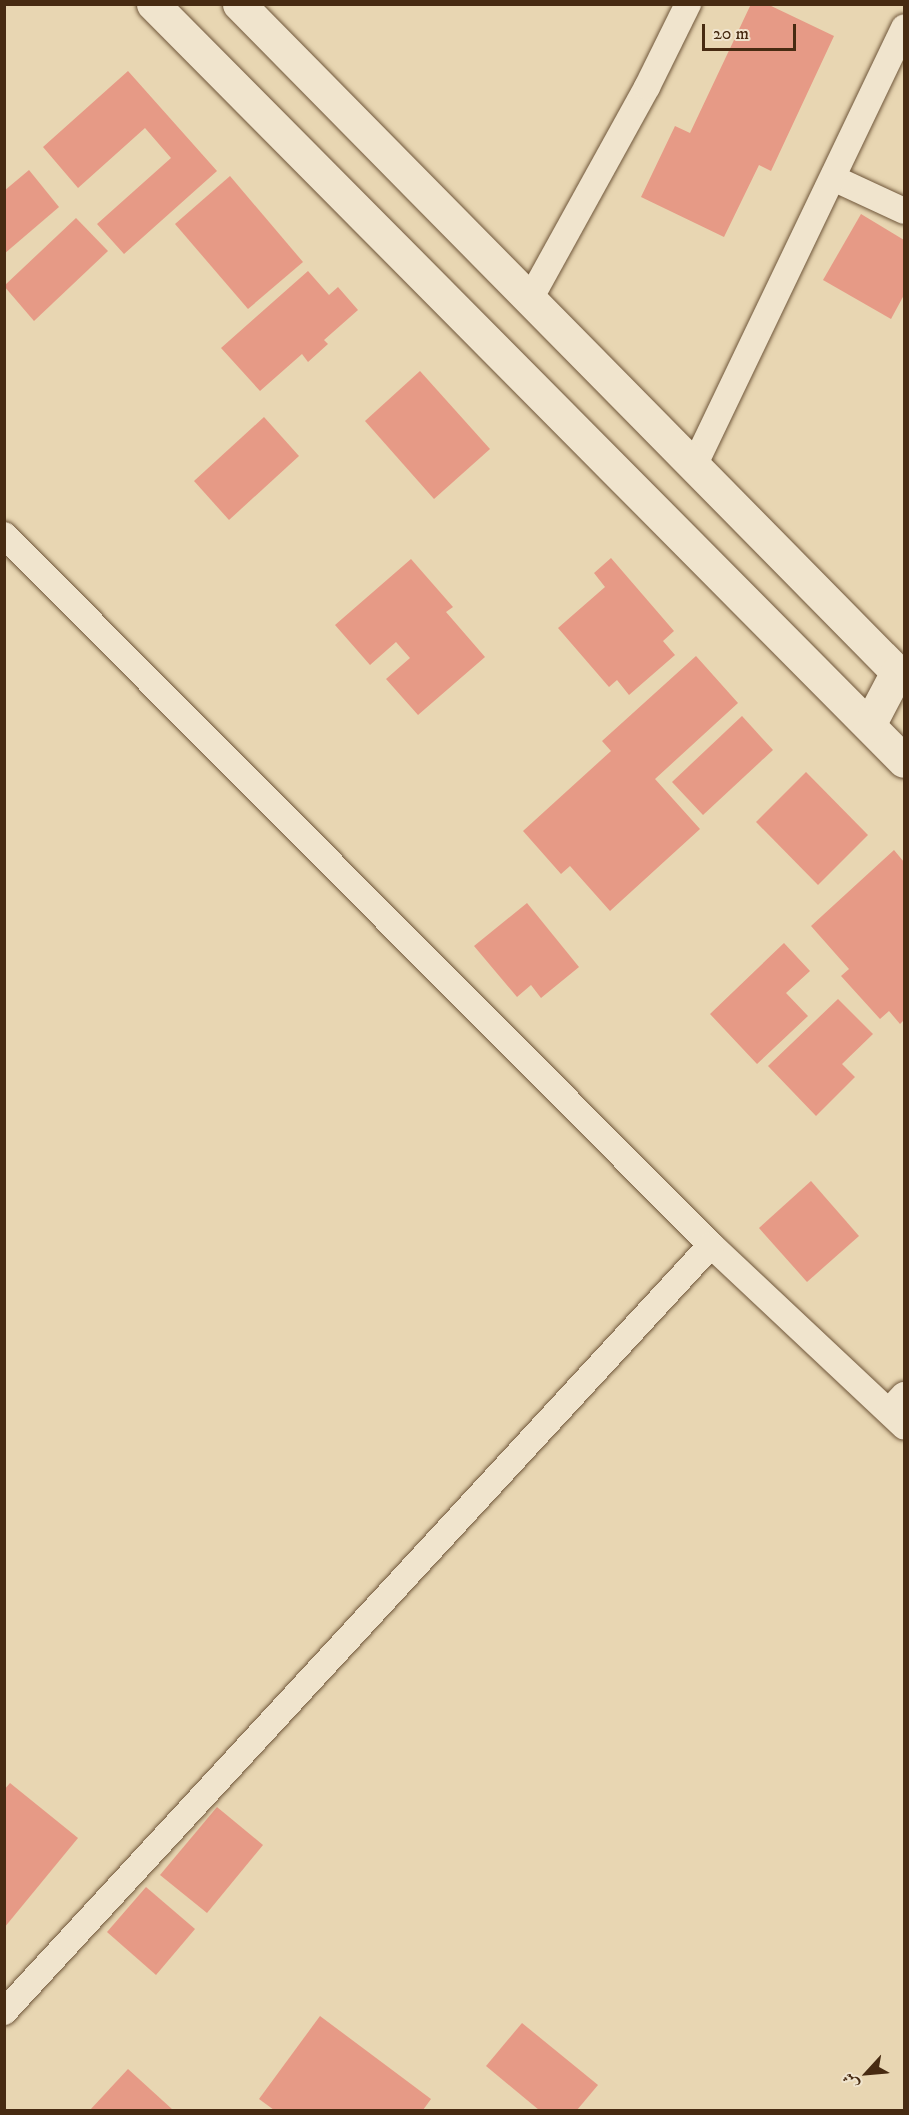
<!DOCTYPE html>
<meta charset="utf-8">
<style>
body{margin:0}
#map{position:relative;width:909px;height:2115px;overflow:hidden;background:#e8d6b2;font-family:"IM FELL DW Pica",Amiri,serif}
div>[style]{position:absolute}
.building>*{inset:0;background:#e69a86}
.roads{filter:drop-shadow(0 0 2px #6f563a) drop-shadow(0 0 2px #6f563a)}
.street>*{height:26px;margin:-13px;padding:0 13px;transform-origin:13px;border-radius:13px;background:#f0e4cd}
.secondary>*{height:33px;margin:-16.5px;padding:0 16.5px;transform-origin:16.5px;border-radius:16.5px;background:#f0e4cd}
span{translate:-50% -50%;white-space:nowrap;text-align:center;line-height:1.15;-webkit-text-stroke:4.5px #f0e4cd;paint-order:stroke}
.frame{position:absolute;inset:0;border:6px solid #472b12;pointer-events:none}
.north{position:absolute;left:837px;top:2043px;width:60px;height:60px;-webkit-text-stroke:4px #f0e4cd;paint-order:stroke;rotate:244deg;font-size:16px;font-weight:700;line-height:24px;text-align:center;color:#472b12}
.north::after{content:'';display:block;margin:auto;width:21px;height:27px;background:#472b12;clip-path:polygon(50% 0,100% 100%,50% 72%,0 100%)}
.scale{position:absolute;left:702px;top:24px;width:94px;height:27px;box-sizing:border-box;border:3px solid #472b12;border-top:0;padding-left:8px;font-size:18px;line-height:21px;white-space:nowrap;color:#472b12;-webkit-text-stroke:4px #f0e4cd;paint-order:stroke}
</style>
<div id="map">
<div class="building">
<div style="clip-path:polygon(751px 4px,767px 4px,834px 36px,771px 171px,759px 165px,724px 237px,641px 197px,675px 126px,690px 133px)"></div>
<div style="clip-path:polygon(128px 71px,217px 171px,124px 254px,97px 224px,171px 158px,145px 128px,78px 188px,43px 147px)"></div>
<div style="clip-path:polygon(29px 170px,59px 207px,4px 254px,4px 191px)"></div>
<div style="clip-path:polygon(230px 176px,303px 262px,248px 309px,175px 224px)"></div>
<div style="clip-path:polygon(861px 214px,904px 240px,904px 295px,891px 319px,823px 280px)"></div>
<div style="clip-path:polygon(76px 218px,108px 251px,34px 321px,4px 286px)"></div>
<div style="clip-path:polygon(308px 271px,329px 295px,338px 287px,358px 310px,324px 340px,328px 344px,308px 362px,302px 354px,260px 391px,221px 348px)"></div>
<div style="clip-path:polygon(420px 371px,490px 449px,434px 499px,365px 421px)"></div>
<div style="clip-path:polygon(264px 417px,299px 456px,229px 520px,194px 481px)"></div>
<div style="clip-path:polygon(611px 558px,674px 631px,663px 641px,675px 655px,629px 695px,617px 680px,609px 687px,558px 628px,605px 587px,594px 573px)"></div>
<div style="clip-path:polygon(411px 559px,453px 607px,446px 612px,485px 657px,418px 715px,386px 679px,410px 658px,396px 642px,370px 665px,335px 625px)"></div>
<div style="clip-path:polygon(696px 656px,738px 703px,655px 779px,700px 829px,610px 911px,570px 866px,561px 874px,523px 831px,611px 751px,602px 741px)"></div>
<div style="clip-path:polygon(742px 716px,773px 750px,703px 815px,672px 782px)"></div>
<div style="clip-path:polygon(806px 772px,868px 835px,818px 885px,756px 822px)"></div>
<div style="clip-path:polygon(894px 850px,904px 862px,904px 1020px,900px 1024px,889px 1011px,880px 1019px,841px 976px,849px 969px,811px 926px)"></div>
<div style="clip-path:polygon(527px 903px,579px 967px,541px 998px,531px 985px,517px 997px,474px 946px)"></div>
<div style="clip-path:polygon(784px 943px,810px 971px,786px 993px,808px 1016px,757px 1064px,710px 1014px)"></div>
<div style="clip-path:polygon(838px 999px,873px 1034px,842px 1064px,855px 1077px,816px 1116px,768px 1066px)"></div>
<div style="clip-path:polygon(811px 1181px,859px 1236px,807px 1282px,759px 1228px)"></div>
<div style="clip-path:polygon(10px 1783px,78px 1838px,4px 1928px,4px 1790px)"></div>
<div style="clip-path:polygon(217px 1807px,263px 1845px,207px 1913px,160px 1875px)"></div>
<div style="clip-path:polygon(146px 1887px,195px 1929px,156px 1975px,107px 1932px)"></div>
<div style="clip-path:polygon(320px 2016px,431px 2099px,423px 2110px,274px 2110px,259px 2099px)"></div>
<div style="clip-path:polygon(522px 2023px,598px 2085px,577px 2110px,539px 2110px,486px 2066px)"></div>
<div style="clip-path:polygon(128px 2069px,173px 2110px,90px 2110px)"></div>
</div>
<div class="roads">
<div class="street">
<div style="left:833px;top:178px;width:78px;rotate:24.9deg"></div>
<div style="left:530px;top:299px;width:242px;rotate:-61.1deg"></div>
<div style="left:647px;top:87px;width:93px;rotate:-63.7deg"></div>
<div style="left:695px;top:464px;width:484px;rotate:-64.4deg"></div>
<div style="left:4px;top:535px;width:1002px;rotate:45.12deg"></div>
<div style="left:711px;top:1245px;width:265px;rotate:43.2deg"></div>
<div style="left:889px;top:1411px;width:22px;rotate:-47deg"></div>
<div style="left:4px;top:2012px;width:1043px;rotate:-47.33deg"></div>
</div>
<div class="secondary">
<div style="left:153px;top:4px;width:1066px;rotate:45.23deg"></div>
<div style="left:239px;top:4px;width:948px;rotate:45.43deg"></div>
<div style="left:869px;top:725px;width:60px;rotate:-62.2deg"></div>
</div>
</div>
<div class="frame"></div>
<div class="north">ش</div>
<div class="scale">20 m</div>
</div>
